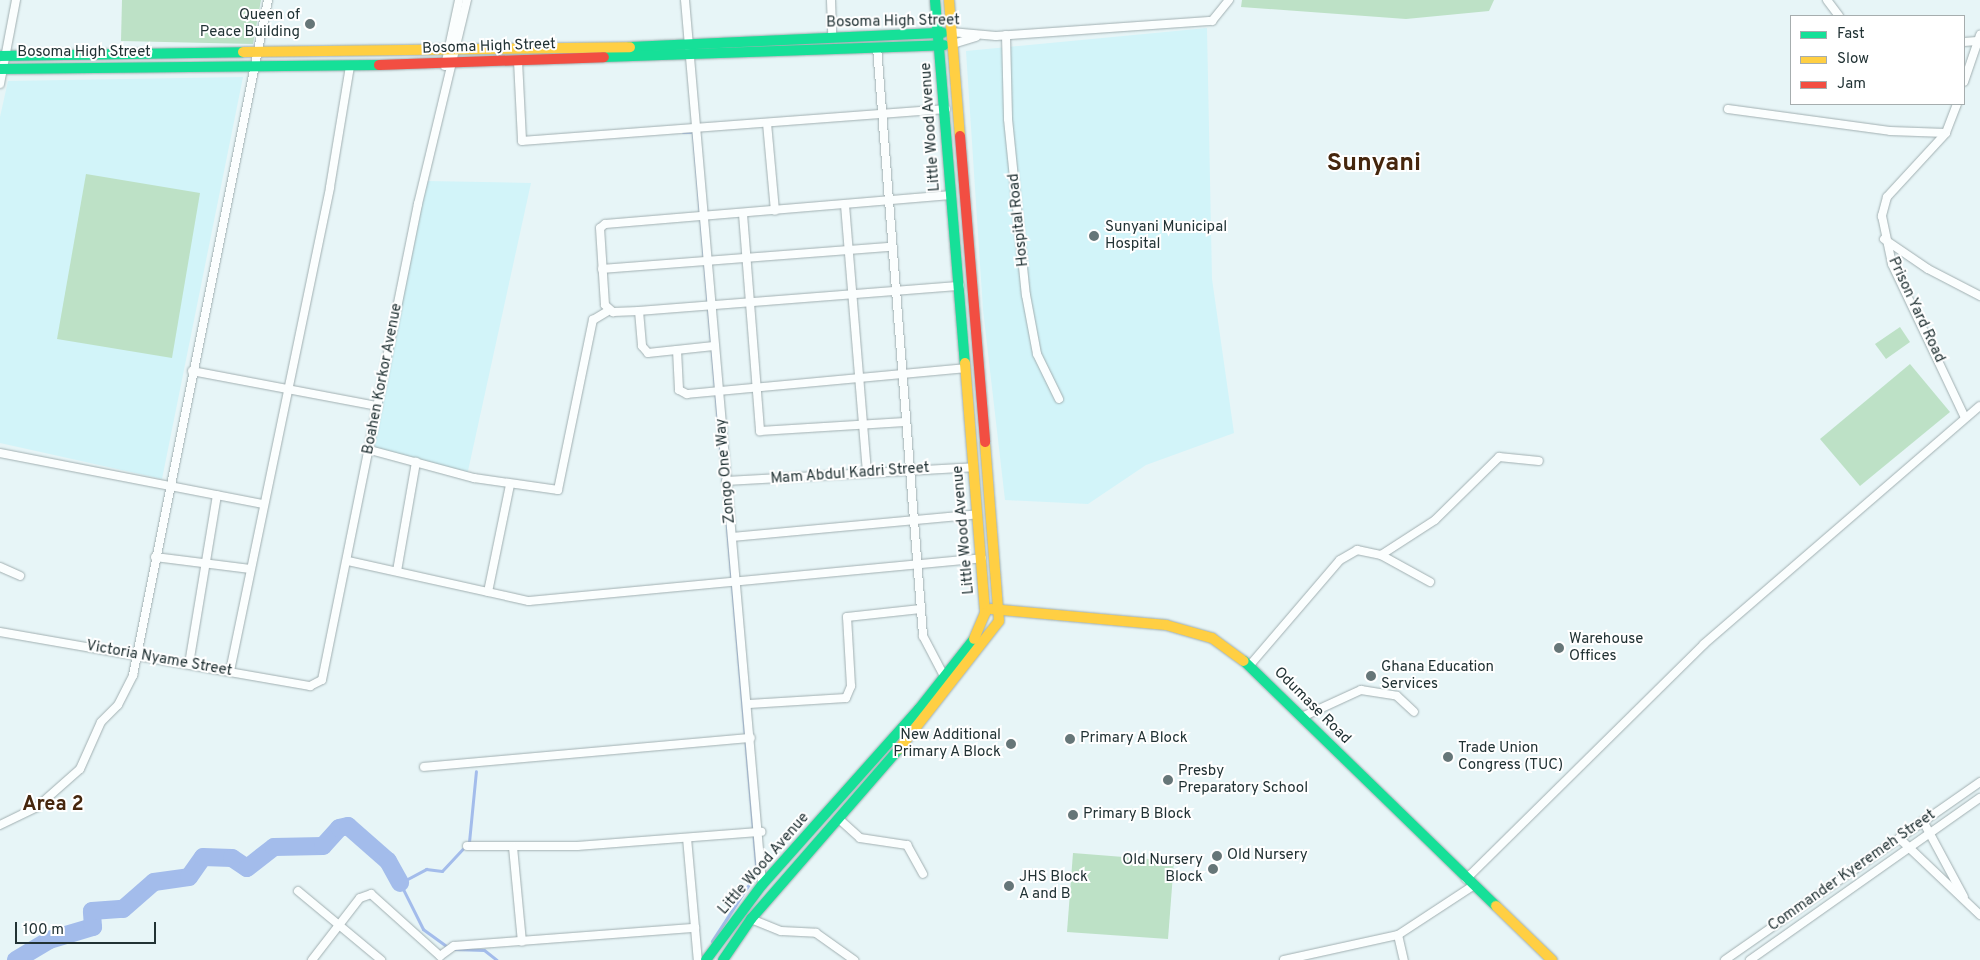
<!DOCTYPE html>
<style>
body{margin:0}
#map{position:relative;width:1980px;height:960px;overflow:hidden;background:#e7f5f7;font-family:Overpass,sans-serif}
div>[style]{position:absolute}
.built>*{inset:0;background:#d2f4f9}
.green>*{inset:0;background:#bde1c6}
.stream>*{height:3px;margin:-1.5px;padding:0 1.5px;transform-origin:1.5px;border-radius:1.5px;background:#a3bceb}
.river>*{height:18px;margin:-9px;padding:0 9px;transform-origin:9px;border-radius:9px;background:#a3bceb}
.roads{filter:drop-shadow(0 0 1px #a1afb1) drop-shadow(0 0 1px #a1afb1)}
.street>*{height:8px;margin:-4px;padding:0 4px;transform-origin:4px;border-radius:4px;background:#fbfefe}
.fast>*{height:10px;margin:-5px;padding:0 5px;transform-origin:5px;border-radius:5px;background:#16e098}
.slow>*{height:10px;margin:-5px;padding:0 5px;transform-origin:5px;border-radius:5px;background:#ffcf43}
.jam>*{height:10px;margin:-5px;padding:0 5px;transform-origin:5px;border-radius:5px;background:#f24e42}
.dots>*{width:14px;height:14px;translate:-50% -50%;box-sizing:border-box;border:2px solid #fff;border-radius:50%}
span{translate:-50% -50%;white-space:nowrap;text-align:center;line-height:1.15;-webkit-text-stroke:4px #fff;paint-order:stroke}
.poi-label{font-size:15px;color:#213234}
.right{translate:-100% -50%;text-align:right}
.left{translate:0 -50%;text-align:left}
.street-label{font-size:15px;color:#213234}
.district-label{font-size:20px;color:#45260d;font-weight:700}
.town-label{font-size:25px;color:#45260d;font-weight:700}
.legend{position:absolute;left:1790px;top:15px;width:175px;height:90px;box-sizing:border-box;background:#fff;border:1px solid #a6adae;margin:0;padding:6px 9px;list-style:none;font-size:15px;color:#213234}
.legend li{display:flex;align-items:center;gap:10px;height:25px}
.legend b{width:25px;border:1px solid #a6adae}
.scale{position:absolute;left:15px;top:922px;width:141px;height:22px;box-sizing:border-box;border:2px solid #213234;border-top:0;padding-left:6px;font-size:15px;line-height:18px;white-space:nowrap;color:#213234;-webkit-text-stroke:4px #fff;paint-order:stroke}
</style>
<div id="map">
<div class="built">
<div style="clip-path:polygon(1207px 28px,1212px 279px,1234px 433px,1146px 465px,1088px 504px,1005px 500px,983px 310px,966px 51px)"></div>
<div style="clip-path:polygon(243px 77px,162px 479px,0 443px,0 117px,8px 81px)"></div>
<div style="clip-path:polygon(427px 181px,531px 183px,466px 480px,371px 449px)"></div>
</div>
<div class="green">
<div style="clip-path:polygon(122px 0,261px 0,253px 44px,121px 41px)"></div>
<div style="clip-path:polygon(1242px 0,1494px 0,1489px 11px,1406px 19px,1241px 7px)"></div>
<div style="clip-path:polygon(86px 174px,200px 193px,172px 358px,57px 339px)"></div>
<div style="clip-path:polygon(1900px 327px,1910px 342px,1886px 359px,1875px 344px)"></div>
<div style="clip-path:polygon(1910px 364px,1950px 412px,1860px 486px,1820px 439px)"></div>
<div style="clip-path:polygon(1073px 853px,1174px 861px,1168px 939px,1067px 932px)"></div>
</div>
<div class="stream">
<div style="left:683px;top:132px;width:10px"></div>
<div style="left:693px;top:132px;width:735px;rotate:85.08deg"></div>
<div style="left:756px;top:864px;width:11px;rotate:95deg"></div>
<div style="left:755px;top:875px;width:79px;rotate:123.1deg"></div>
<div style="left:449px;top:948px;width:32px;rotate:-144deg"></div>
<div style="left:423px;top:929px;width:51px;rotate:-116.6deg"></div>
<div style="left:400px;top:883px;width:30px;rotate:-28deg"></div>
<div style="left:426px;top:869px;width:16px;rotate:7deg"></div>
<div style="left:442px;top:871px;width:40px;rotate:-47deg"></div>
<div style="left:469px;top:842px;width:71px;rotate:-84.4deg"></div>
<div style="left:455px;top:949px;width:29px;rotate:2deg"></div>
<div style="left:484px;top:950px;width:16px;rotate:38deg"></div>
</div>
<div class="river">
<div style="left:16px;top:960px;width:39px;rotate:-31deg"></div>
<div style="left:49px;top:940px;width:46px;rotate:-16.5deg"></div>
<div style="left:93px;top:927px;width:16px;rotate:-94deg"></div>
<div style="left:92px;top:911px;width:31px;rotate:-4deg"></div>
<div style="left:123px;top:909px;width:41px;rotate:-41.1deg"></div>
<div style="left:154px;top:882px;width:35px;rotate:-8deg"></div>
<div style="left:189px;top:877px;width:24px;rotate:-55deg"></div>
<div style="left:203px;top:857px;width:29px;rotate:2deg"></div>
<div style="left:232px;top:858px;width:18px;rotate:34deg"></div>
<div style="left:247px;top:868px;width:34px;rotate:-38deg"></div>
<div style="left:274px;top:847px;width:49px;rotate:-1.2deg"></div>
<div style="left:323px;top:846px;width:24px;rotate:-48deg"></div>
<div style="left:339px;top:828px;width:9px;rotate:-13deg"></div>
<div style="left:348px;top:826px;width:53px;rotate:41.2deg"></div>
<div style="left:388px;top:861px;width:25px;rotate:61deg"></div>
</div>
<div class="roads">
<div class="street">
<div style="left:685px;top:0;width:886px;rotate:85.02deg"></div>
<div style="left:831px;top:0;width:38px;rotate:88deg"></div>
<div style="left:1827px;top:0;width:20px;rotate:53deg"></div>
<div style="left:951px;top:32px;width:45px;rotate:5.1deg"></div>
<div style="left:996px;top:36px;width:217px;rotate:-4deg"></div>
<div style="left:1212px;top:21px;width:27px;rotate:-51deg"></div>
<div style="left:1006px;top:35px;width:84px;rotate:88.6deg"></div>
<div style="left:1008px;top:119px;width:177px;rotate:84.2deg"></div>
<div style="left:1026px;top:295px;width:60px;rotate:79.4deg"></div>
<div style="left:1037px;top:354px;width:50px;rotate:63.9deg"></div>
<div style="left:1964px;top:42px;width:13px;rotate:-4deg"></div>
<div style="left:953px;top:44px;width:24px;rotate:-17deg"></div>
<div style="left:877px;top:47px;width:591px;rotate:85.53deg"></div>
<div style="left:923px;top:636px;width:45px;rotate:62.3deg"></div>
<div style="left:518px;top:61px;width:80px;rotate:87.1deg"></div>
<div style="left:522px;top:141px;width:425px;rotate:-4.3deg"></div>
<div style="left:445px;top:66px;width:67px;rotate:-78deg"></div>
<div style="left:1964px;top:82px;width:50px;rotate:-71.2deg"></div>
<div style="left:0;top:84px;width:86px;rotate:-79.2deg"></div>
<div style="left:1957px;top:104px;width:31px;rotate:111deg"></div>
<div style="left:1946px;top:133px;width:87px;rotate:132.7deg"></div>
<div style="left:1887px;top:197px;width:20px;rotate:105deg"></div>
<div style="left:1882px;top:216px;width:49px;rotate:78.2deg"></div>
<div style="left:1892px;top:264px;width:170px;rotate:64.6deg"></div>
<div style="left:1728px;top:109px;width:163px;rotate:7.7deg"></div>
<div style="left:1890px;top:131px;width:56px;rotate:2deg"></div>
<div style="left:767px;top:123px;width:88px;rotate:84.8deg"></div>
<div style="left:951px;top:195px;width:347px;rotate:175.2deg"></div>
<div style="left:605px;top:224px;width:6px;rotate:141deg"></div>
<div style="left:600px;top:228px;width:77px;rotate:86.3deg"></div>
<div style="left:605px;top:305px;width:11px;rotate:41deg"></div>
<div style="left:613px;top:312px;width:26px;rotate:-2deg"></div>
<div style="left:639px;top:311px;width:322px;rotate:-4.5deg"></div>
<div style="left:845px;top:205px;width:268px;rotate:85.3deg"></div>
<div style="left:743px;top:214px;width:218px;rotate:85.5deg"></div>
<div style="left:760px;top:431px;width:145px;rotate:-3.6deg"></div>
<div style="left:1884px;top:239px;width:53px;rotate:34.3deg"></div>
<div style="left:1928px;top:269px;width:59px;rotate:27.4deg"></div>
<div style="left:602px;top:269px;width:289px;rotate:-4.4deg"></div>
<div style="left:639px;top:311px;width:35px;rotate:85deg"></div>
<div style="left:642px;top:346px;width:9px;rotate:49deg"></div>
<div style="left:648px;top:353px;width:66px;rotate:-6.1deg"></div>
<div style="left:677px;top:350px;width:40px;rotate:87.1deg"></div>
<div style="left:679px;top:390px;width:9px;rotate:27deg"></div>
<div style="left:687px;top:394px;width:280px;rotate:-5.3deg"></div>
<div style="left:192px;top:371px;width:189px;rotate:10.7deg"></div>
<div style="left:370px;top:450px;width:108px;rotate:15.1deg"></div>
<div style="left:474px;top:478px;width:85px;rotate:8.1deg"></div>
<div style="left:558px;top:490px;width:174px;rotate:-78.4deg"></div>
<div style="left:593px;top:320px;width:17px;rotate:-31deg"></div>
<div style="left:0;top:453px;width:267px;rotate:11deg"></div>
<div style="left:726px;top:481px;width:248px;rotate:-3.2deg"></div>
<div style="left:732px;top:537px;width:247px;rotate:-5.3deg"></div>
<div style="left:1381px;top:555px;width:64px;rotate:-32.9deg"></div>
<div style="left:1435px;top:520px;width:90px;rotate:-44.5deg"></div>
<div style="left:1499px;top:457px;width:40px;rotate:5.7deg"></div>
<div style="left:155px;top:557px;width:96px;rotate:7.2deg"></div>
<div style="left:348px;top:561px;width:185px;rotate:12.5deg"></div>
<div style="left:529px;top:601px;width:455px;rotate:-5.4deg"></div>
<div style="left:0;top:567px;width:22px;rotate:24deg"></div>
<div style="left:397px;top:571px;width:111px;rotate:-80.1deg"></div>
<div style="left:488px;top:592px;width:109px;rotate:-78.4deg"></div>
<div style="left:0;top:632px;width:315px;rotate:9.9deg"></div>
<div style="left:310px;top:686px;width:13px;rotate:-27deg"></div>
<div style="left:322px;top:680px;width:486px;rotate:-78.6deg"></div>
<div style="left:418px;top:204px;width:210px;rotate:-76.5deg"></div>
<div style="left:189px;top:664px;width:171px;rotate:-80.6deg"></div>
<div style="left:1250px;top:665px;width:138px;rotate:-49.4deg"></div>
<div style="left:1340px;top:560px;width:20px;rotate:-30deg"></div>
<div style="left:1357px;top:550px;width:25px;rotate:12deg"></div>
<div style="left:1381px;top:555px;width:56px;rotate:28.9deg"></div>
<div style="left:230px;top:671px;width:494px;rotate:-78.3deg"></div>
<div style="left:330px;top:187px;width:123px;rotate:-80.6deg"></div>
<div style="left:749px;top:704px;width:97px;rotate:-3.5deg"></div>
<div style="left:846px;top:698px;width:13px;rotate:-67deg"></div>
<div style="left:851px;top:686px;width:69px;rotate:-93.3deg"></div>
<div style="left:847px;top:617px;width:74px;rotate:-6.2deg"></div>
<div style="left:1302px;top:717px;width:65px;rotate:-24.6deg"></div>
<div style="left:1361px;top:690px;width:36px;rotate:9deg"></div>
<div style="left:1397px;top:696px;width:23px;rotate:43deg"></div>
<div style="left:424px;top:767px;width:328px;rotate:-5.1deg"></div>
<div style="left:839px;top:819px;width:28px;rotate:42deg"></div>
<div style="left:860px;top:838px;width:48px;rotate:8.5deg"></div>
<div style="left:907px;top:845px;width:33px;rotate:61deg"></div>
<div style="left:1923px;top:821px;width:86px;rotate:61.7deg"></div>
<div style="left:0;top:825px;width:41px;rotate:-25.9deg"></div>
<div style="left:37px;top:807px;width:57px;rotate:-41.5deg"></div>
<div style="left:80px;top:769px;width:51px;rotate:-65.9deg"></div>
<div style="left:101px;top:722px;width:24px;rotate:-45deg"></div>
<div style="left:118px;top:705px;width:34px;rotate:-63deg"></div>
<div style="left:133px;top:675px;width:688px;rotate:-78.69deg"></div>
<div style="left:687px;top:838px;width:90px;rotate:84.9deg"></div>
<div style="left:1899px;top:838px;width:112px;rotate:43.5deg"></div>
<div style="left:467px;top:846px;width:110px"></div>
<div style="left:577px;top:846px;width:185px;rotate:-4.4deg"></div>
<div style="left:513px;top:847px;width:95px;rotate:84.6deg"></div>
<div style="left:1466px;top:879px;width:334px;rotate:-44.6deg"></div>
<div style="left:1704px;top:644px;width:364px;rotate:-40.8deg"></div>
<div style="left:298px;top:891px;width:108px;rotate:39.7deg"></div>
<div style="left:751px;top:919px;width:32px;rotate:22deg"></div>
<div style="left:781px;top:931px;width:35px;rotate:3deg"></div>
<div style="left:816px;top:933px;width:47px;rotate:35.4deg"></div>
<div style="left:1398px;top:935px;width:26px;rotate:77deg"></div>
<div style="left:312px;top:960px;width:78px;rotate:-52.3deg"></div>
<div style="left:360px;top:898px;width:12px;rotate:-20deg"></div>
<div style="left:371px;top:894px;width:93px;rotate:41.9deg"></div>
<div style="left:440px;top:956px;width:17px;rotate:-36deg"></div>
<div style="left:454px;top:946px;width:242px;rotate:-4.3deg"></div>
<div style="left:695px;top:928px;width:32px;rotate:85deg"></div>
<div style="left:1284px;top:960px;width:117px;rotate:-12.4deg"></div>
<div style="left:1398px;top:935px;width:90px;rotate:-33.2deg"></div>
<div style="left:1725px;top:960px;width:311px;rotate:-34.9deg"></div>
<div style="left:1750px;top:960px;width:281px;rotate:-35.2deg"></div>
</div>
<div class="fast">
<div style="left:935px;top:0;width:364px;rotate:85.3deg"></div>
<div style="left:630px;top:47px;width:313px;rotate:-2.6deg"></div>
<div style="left:0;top:56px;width:243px;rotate:-0.9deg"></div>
<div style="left:604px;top:57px;width:340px;rotate:-2deg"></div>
<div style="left:0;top:69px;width:379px;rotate:-0.6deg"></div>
<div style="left:1244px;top:661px;width:351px;rotate:44.2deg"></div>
<div style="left:706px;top:960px;width:94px;rotate:-53.3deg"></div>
<div style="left:762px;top:885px;width:236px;rotate:-48.3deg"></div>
<div style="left:919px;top:709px;width:89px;rotate:-51.8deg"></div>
<div style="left:723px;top:960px;width:50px;rotate:-55.7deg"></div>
<div style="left:751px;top:919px;width:225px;rotate:-49deg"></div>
</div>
<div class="slow">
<div style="left:949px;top:0;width:136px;rotate:85.4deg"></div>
<div style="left:243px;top:52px;width:387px;rotate:-0.7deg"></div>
<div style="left:965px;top:363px;width:251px;rotate:85.4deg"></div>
<div style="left:985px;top:613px;width:28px;rotate:113deg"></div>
<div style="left:991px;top:609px;width:176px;rotate:5.2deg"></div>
<div style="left:1166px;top:625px;width:48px;rotate:15.8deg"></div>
<div style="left:1212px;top:638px;width:39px;rotate:36deg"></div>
<div style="left:899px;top:749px;width:162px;rotate:-52deg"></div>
<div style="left:999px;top:621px;width:180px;rotate:-94.5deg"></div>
<div style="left:1496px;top:906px;width:78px;rotate:44deg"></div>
</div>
<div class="jam">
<div style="left:379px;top:65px;width:225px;rotate:-2deg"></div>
<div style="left:960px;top:136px;width:307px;rotate:85.3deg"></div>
</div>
</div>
<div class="dots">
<div style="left:310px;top:24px;background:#667678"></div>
<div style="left:1094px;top:236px;background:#667678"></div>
<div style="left:1559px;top:648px;background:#667678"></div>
<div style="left:1371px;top:676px;background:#667678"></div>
<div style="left:1070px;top:739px;background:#667678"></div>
<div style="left:1011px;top:744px;background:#667678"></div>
<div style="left:1448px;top:757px;background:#667678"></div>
<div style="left:1168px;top:780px;background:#667678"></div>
<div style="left:1073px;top:815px;background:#667678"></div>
<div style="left:1217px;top:856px;background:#667678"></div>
<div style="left:1213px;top:869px;background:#667678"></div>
<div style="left:1009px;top:886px;background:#667678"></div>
</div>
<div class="poi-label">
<span class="right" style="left:300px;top:24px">Queen of<br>Peace Building</span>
<span class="left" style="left:1105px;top:236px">Sunyani Municipal<br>Hospital</span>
<span class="left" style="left:1569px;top:648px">Warehouse<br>Offices</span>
<span class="left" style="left:1381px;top:676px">Ghana Education<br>Services</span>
<span class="right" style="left:1001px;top:744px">New Additional<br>Primary A Block</span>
<span class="left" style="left:1080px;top:739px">Primary A Block</span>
<span class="left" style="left:1458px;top:757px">Trade Union<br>Congress (TUC)</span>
<span class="left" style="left:1178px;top:780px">Presby<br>Preparatory School</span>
<span class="left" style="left:1083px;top:815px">Primary B Block</span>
<span class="left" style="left:1227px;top:856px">Old Nursery</span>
<span class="right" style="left:1203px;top:869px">Old Nursery<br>Block</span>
<span class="left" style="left:1019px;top:886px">JHS Block<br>A and B</span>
</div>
<div class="street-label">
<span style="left:893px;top:22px;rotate:-1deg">Bosoma High Street</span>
<span style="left:489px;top:47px;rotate:-2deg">Bosoma High Street</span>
<span style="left:84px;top:53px">Bosoma High Street</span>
<span style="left:931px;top:127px;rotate:-94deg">Little Wood Avenue</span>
<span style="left:1019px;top:220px;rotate:-96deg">Hospital Road</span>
<span style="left:1916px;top:310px;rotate:65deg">Prison Yard Road</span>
<span style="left:383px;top:379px;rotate:-79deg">Boahen Korkor Avenue</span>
<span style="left:726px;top:471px;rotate:-95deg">Zongo One Way</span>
<span style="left:850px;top:474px;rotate:-4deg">Mam Abdul Kadri Street</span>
<span style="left:964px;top:530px;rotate:-95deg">Little Wood Avenue</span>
<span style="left:159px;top:659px;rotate:10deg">Victoria Nyame Street</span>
<span style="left:1312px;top:706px;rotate:45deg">Odumase Road</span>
<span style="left:764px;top:864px;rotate:-49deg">Little Wood Avenue</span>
<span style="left:1852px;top:871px;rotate:-35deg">Commander Kyeremeh Street</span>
</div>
<div class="district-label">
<span style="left:53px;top:805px">Area 2</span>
</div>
<div class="town-label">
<span style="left:1374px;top:164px">Sunyani</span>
</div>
<ul class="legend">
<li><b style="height:6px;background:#16e098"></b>Fast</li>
<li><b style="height:6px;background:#ffcf43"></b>Slow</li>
<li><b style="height:6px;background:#f24e42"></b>Jam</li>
</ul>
<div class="scale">100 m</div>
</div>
